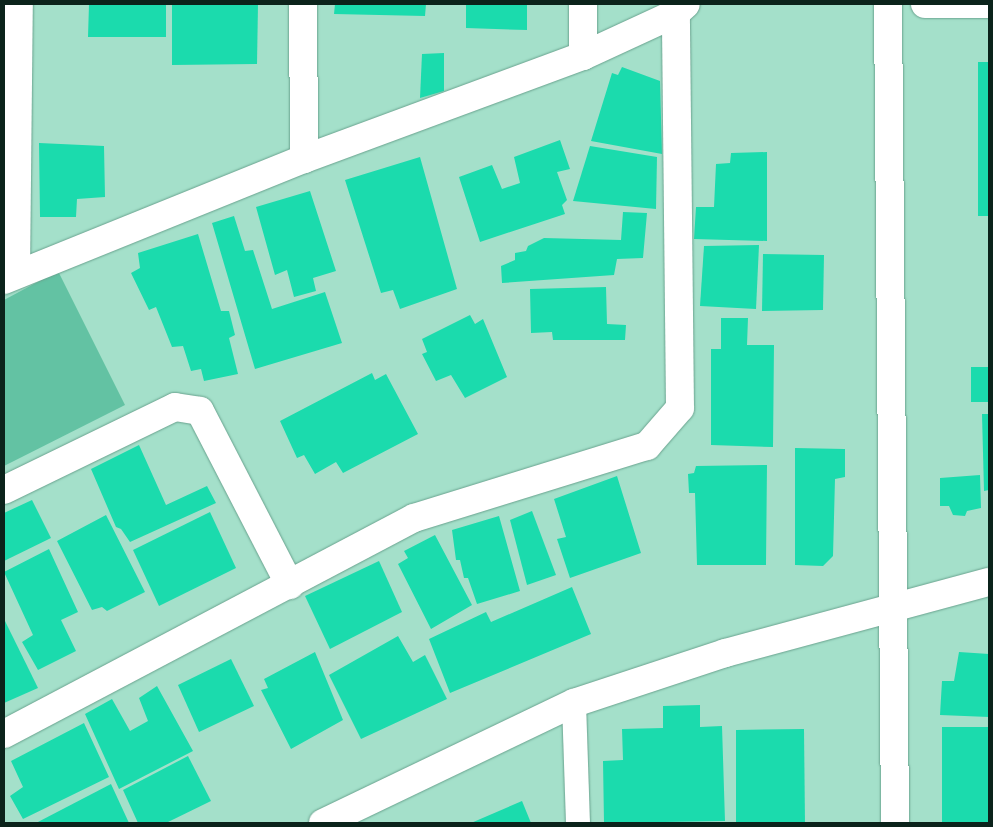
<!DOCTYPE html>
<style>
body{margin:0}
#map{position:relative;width:993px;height:827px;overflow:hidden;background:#a4e0ca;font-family:Helvetica,sans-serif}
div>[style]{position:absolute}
.green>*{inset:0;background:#63c2a3}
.building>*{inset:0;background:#1bdbad}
.roads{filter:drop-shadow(0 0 1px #69a28e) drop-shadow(0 0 1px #69a28e)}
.pedestrian>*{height:24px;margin:-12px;padding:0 12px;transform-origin:12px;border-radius:12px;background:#fff}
.minor>*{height:28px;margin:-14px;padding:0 14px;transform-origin:14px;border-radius:14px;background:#fff}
.tertiary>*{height:28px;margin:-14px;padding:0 14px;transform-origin:14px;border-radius:14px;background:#fff}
span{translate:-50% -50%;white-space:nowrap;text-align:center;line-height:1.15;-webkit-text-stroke:5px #a4e0ca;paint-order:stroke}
.frame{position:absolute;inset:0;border:5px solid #0b231b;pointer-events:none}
</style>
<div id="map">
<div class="green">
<div style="clip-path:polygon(58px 271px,125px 405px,4px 466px,4px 300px)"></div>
</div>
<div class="building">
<div style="clip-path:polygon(89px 4px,166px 4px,166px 37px,88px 37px)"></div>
<div style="clip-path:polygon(172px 4px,258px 4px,257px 64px,172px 65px)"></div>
<div style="clip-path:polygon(335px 4px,426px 4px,425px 16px,334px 14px)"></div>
<div style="clip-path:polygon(466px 4px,527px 4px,527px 30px,466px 28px)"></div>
<div style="clip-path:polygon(444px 53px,444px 91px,420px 98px,422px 54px)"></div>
<div style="clip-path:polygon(978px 62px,989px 62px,989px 216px,978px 216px)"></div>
<div style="clip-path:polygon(622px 67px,660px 81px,662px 154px,591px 141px,612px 73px,618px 75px)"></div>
<div style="clip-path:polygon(560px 140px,570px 169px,557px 172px,567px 200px,562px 205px,565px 214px,480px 242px,459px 177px,492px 165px,502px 189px,520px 183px,514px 157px)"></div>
<div style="clip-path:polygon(39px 143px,104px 146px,105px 197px,77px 199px,76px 217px,40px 217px)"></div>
<div style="clip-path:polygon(590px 146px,657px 157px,656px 209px,573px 201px)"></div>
<div style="clip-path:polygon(767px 152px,767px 241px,694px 239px,696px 207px,714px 207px,716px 164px,730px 163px,731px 153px)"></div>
<div style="clip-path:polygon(420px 157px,457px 289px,400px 309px,393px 290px,381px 293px,345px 180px)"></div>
<div style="clip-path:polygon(310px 191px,336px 271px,313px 278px,316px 291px,294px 297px,287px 270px,275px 275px,256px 207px)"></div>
<div style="clip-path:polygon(623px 212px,647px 213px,643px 258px,617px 259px,614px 275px,502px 283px,501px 266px,515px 260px,515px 253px,526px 251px,528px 246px,544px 238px,621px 240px)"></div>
<div style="clip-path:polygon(234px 216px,245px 251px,253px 250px,272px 309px,325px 292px,342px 343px,255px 369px,212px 223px)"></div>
<div style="clip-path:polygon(198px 234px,221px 311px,229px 311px,235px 335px,229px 338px,238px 374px,204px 381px,201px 369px,191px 371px,183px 346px,172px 347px,156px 307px,149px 310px,131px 273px,140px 268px,138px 253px)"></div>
<div style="clip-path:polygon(759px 245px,756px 309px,700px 306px,704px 246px)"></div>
<div style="clip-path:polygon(763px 254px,824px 255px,823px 310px,762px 311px)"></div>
<div style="clip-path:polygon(606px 287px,607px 324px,626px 325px,625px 340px,553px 340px,552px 332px,531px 333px,530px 289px)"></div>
<div style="clip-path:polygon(470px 315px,475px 324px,483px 319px,507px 377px,465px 398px,451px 375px,436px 381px,422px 354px,427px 352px,422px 339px)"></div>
<div style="clip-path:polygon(721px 318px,748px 318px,747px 345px,774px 345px,773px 447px,711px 445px,711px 349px,721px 349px)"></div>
<div style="clip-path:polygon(971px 367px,989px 367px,989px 402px,971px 402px)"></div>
<div style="clip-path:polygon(372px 373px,375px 380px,386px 374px,418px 434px,343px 473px,336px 462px,315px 474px,304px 455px,297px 458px,280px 421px)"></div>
<div style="clip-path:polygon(982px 414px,989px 414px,989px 490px,984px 491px)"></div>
<div style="clip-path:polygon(139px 445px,166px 505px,207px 486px,216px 503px,130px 542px,121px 529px,116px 527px,91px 469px)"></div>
<div style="clip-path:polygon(795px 448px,845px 449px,845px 477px,835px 479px,833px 556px,823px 566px,795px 565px)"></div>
<div style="clip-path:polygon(767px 465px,766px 565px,697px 565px,695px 493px,689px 493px,688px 474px,694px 473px,696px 466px)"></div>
<div style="clip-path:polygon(980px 475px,981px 508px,967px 511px,965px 516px,953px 515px,949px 506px,940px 506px,940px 478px)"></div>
<div style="clip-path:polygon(617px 476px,641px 553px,570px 578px,557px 539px,566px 537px,554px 499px)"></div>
<div style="clip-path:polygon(32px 500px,51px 538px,4px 561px,4px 513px)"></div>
<div style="clip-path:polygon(532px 511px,556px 575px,527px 585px,510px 520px)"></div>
<div style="clip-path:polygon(210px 512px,236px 568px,159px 606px,133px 550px)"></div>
<div style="clip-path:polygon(106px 515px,145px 592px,107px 611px,102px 607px,92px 610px,57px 541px)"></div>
<div style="clip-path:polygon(499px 516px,520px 591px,477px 604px,468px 578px,464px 578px,460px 560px,456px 560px,452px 530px)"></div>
<div style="clip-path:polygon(435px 535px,472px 605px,431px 629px,398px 564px,408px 558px,404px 551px)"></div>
<div style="clip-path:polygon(49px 549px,78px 612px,61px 620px,76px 651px,38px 670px,22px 642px,33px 635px,4px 572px)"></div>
<div style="clip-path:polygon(379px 561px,402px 612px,330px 649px,305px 596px)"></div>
<div style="clip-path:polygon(572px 587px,591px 634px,450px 693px,429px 639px,486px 612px,491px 622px)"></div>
<div style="clip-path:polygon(4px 619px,38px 688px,4px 703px)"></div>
<div style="clip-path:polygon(398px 636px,413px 662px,425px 655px,447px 699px,361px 739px,329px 675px)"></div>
<div style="clip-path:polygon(315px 652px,343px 720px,291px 749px,261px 690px,268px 688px,264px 679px)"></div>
<div style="clip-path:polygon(959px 652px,989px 654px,989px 717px,940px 715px,942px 681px,954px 681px)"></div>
<div style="clip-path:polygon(231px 659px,254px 706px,199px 732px,178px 685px)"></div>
<div style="clip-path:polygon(157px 686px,193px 751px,119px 789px,85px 714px,112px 699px,130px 731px,148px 721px,139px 698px)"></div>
<div style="clip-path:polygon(700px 705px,700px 727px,722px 726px,725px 821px,604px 823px,603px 761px,623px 760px,622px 729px,663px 728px,663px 706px)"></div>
<div style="clip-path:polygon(84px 723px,109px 777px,23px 819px,10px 796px,23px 787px,11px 761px)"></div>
<div style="clip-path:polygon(942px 727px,989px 727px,989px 823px,942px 823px)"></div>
<div style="clip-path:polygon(804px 729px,805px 823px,736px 823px,736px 730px)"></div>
<div style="clip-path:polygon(188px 756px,211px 801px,166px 823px,138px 823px,123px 790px)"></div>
<div style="clip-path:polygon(111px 784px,129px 823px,36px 823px)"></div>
<div style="clip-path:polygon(522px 801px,531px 823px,471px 823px)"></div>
</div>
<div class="roads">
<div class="pedestrian">
<div style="left:574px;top:703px;width:120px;rotate:88.1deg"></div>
</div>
<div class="minor">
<div style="left:303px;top:4px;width:155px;rotate:89.6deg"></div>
<div style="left:583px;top:4px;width:52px;rotate:90deg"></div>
<div style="left:925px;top:4px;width:64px"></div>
<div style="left:16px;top:274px;width:270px;rotate:-89.4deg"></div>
<div style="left:4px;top:280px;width:323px;rotate:-22deg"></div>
<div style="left:304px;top:159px;width:297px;rotate:-20.3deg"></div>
<div style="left:583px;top:56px;width:102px;rotate:-24.8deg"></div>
<div style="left:676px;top:13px;width:13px;rotate:-42deg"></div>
<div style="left:4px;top:490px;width:190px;rotate:-25.9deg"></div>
<div style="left:175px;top:407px;width:25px;rotate:9deg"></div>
<div style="left:200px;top:411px;width:196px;rotate:62.7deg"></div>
<div style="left:4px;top:734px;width:463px;rotate:-27.8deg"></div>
<div style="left:414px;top:518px;width:244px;rotate:-17.2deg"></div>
<div style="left:647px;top:446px;width:50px;rotate:-49deg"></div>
<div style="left:680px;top:408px;width:395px;rotate:-90.6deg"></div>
</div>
<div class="tertiary">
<div style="left:888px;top:4px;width:819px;rotate:89.51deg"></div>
<div style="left:323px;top:823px;width:278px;rotate:-25.6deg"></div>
<div style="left:574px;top:703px;width:159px;rotate:-18.3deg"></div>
<div style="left:725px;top:653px;width:273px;rotate:-15.1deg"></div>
</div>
</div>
<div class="frame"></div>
</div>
